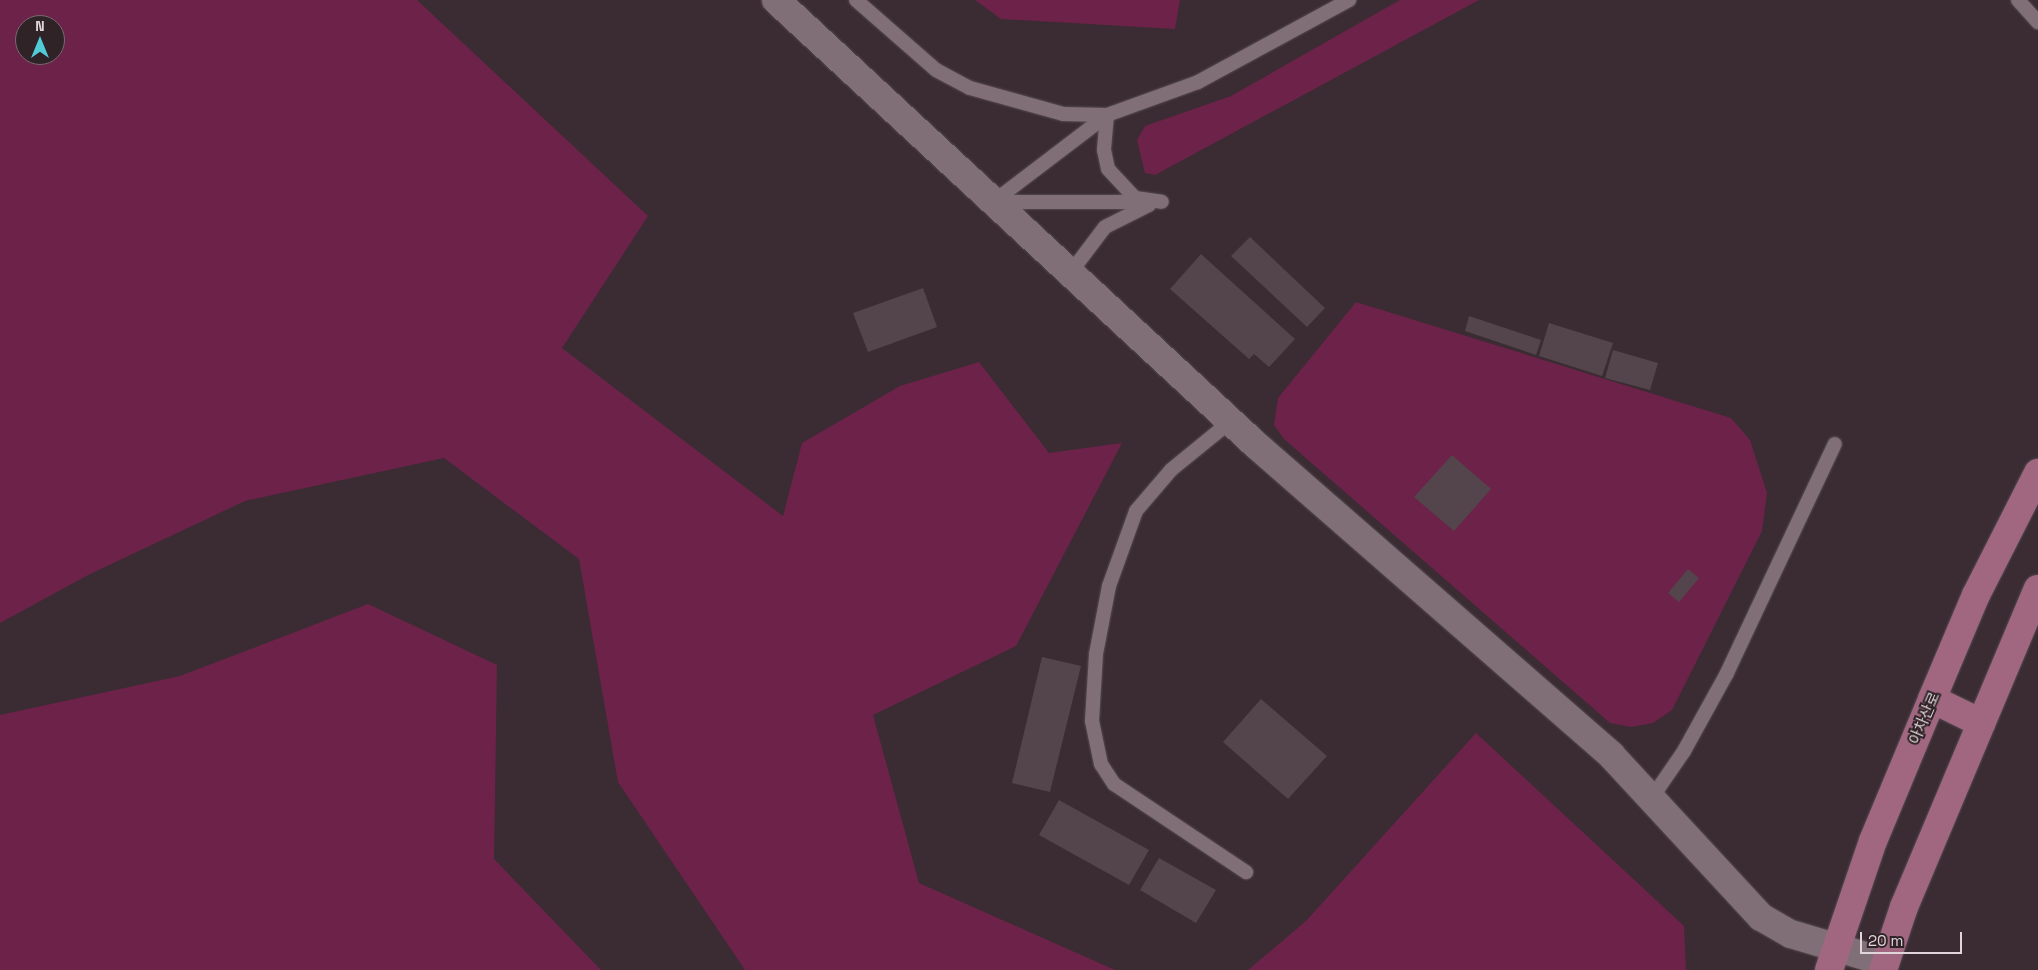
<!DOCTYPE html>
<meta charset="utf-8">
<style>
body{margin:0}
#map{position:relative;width:2038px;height:970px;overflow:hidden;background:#3a2c32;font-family:"Space Grotesk","Noto Sans KR",sans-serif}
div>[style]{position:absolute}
.green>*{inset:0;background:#6d2249}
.building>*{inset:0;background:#53454b}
.roads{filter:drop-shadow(0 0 1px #564b50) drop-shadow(0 0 1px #564b50)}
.service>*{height:14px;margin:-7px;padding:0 7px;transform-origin:7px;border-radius:7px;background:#806f76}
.minor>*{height:28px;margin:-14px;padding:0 14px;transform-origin:14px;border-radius:14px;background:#806f76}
.primary>*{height:28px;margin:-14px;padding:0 14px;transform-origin:14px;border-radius:14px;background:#a16781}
span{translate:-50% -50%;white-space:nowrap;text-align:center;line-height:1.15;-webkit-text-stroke:4px #302328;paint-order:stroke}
.street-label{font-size:15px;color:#e0d6da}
.north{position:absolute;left:15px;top:15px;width:50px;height:50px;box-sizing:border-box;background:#302328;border:1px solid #766b6f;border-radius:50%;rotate:0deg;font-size:14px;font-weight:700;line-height:20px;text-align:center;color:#e0d6da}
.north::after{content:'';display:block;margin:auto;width:18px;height:22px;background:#52cbd8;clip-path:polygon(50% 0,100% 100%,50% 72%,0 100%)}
.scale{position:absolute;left:1860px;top:932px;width:102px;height:22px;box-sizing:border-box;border:2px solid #e0d6da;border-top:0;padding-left:6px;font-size:15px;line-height:18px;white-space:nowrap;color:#e0d6da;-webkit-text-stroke:4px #302328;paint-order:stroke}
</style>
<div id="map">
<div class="green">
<div style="clip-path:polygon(evenodd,0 0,417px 0,648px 216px,562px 348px,783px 516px,802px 443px,900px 386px,979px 362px,1049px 453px,1122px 443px,1016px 646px,873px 715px,919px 883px,1115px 970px,745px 970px,618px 782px,579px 559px,444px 458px,245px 501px,90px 574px,0 623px,0 0,25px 25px,55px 25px,55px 55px,25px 55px,25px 25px)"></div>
<div style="clip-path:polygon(975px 0,1180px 0,1175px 29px,1001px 19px)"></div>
<div style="clip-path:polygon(1400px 0,1479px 0,1155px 175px,1145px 173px,1137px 140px,1145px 126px,1231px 96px)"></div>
<div style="clip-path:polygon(1356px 302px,1731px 418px,1750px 440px,1767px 493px,1762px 531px,1672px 710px,1653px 723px,1631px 727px,1610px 723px,1284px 439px,1274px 425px,1278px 398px)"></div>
<div style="clip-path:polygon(368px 604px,497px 665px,494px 859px,601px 970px,0 970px,0 715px,180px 676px)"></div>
<div style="clip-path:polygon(1476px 733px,1684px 926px,1686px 970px,1248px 970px,1306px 921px)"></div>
</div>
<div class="building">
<div style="clip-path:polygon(1250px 237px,1325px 308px,1307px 327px,1231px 256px)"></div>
<div style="clip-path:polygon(1201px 254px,1295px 339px,1269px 367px,1254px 354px,1249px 359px,1170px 289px)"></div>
<div style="clip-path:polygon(923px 288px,937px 327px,868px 352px,853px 313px)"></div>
<div style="clip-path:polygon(1469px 316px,1541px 340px,1536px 355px,1465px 331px)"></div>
<div style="clip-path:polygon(1549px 323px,1613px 343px,1602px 376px,1539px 356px)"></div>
<div style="clip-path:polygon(1613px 350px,1658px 363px,1650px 390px,1605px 378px)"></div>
<div style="clip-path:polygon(1452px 455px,1491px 489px,1454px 531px,1414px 497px)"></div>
<div style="clip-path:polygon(1688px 569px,1699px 578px,1679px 602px,1668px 593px)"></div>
<div style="clip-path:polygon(1042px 657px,1081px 666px,1050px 792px,1012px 783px)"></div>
<div style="clip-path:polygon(1261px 699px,1327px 756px,1288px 799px,1223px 742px)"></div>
<div style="clip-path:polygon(1059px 800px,1149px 850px,1129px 885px,1039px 835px)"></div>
<div style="clip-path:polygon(1159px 858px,1216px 890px,1196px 923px,1140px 890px)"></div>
</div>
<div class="roads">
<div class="service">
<div style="left:856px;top:0;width:106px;rotate:41.2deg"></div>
<div style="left:936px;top:70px;width:38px;rotate:28deg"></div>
<div style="left:970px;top:88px;width:97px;rotate:15.6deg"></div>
<div style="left:1063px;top:114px;width:44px;rotate:1.3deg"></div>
<div style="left:1107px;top:115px;width:35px;rotate:95deg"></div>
<div style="left:1104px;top:150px;width:19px;rotate:78deg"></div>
<div style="left:1108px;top:169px;width:40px;rotate:47deg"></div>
<div style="left:1135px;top:198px;width:27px;rotate:8deg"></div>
<div style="left:2018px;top:0;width:30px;rotate:48deg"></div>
<div style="left:993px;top:202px;width:143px;rotate:-37.3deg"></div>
<div style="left:1107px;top:115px;width:97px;rotate:-19.9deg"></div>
<div style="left:1198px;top:82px;width:172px;rotate:-28.5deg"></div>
<div style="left:995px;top:202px;width:149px"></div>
<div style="left:1076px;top:279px;width:15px;rotate:-86deg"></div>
<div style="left:1077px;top:264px;width:46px;rotate:-52.9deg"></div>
<div style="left:1105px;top:227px;width:49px;rotate:-26.6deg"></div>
<div style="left:1231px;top:421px;width:77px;rotate:140.8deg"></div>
<div style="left:1171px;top:470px;width:54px;rotate:130.5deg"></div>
<div style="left:1136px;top:511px;width:80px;rotate:109.8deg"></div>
<div style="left:1109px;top:586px;width:69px;rotate:100.8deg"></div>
<div style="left:1096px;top:654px;width:67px;rotate:93.4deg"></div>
<div style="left:1092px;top:721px;width:44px;rotate:78.2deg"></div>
<div style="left:1101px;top:764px;width:24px;rotate:57deg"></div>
<div style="left:1114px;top:784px;width:159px;rotate:33.7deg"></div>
<div style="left:1651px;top:799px;width:58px;rotate:-55.5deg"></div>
<div style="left:1684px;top:751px;width:89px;rotate:-61.1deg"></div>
<div style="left:1727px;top:673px;width:253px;rotate:-64.8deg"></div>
</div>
<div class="minor">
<div style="left:776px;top:0;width:655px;rotate:42.83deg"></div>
<div style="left:1256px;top:445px;width:471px;rotate:41.1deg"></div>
<div style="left:1611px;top:755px;width:221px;rotate:47.2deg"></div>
<div style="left:1761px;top:917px;width:34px;rotate:30deg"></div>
<div style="left:1791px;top:934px;width:98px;rotate:16.6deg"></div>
</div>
<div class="primary">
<div style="left:1932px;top:699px;width:55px;rotate:26.1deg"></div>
<div style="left:1829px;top:970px;width:136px;rotate:-71.2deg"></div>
<div style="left:1873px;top:841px;width:154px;rotate:-67.4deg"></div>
<div style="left:1932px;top:699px;width:113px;rotate:-67.1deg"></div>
<div style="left:1976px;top:595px;width:137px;rotate:-63.1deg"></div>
<div style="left:1883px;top:970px;width:66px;rotate:-71.6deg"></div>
<div style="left:1904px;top:907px;width:345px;rotate:-67.2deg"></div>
</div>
</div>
<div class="street-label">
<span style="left:1924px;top:718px;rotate:-67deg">아차산로</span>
</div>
<div class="north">N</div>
<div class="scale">20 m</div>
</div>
